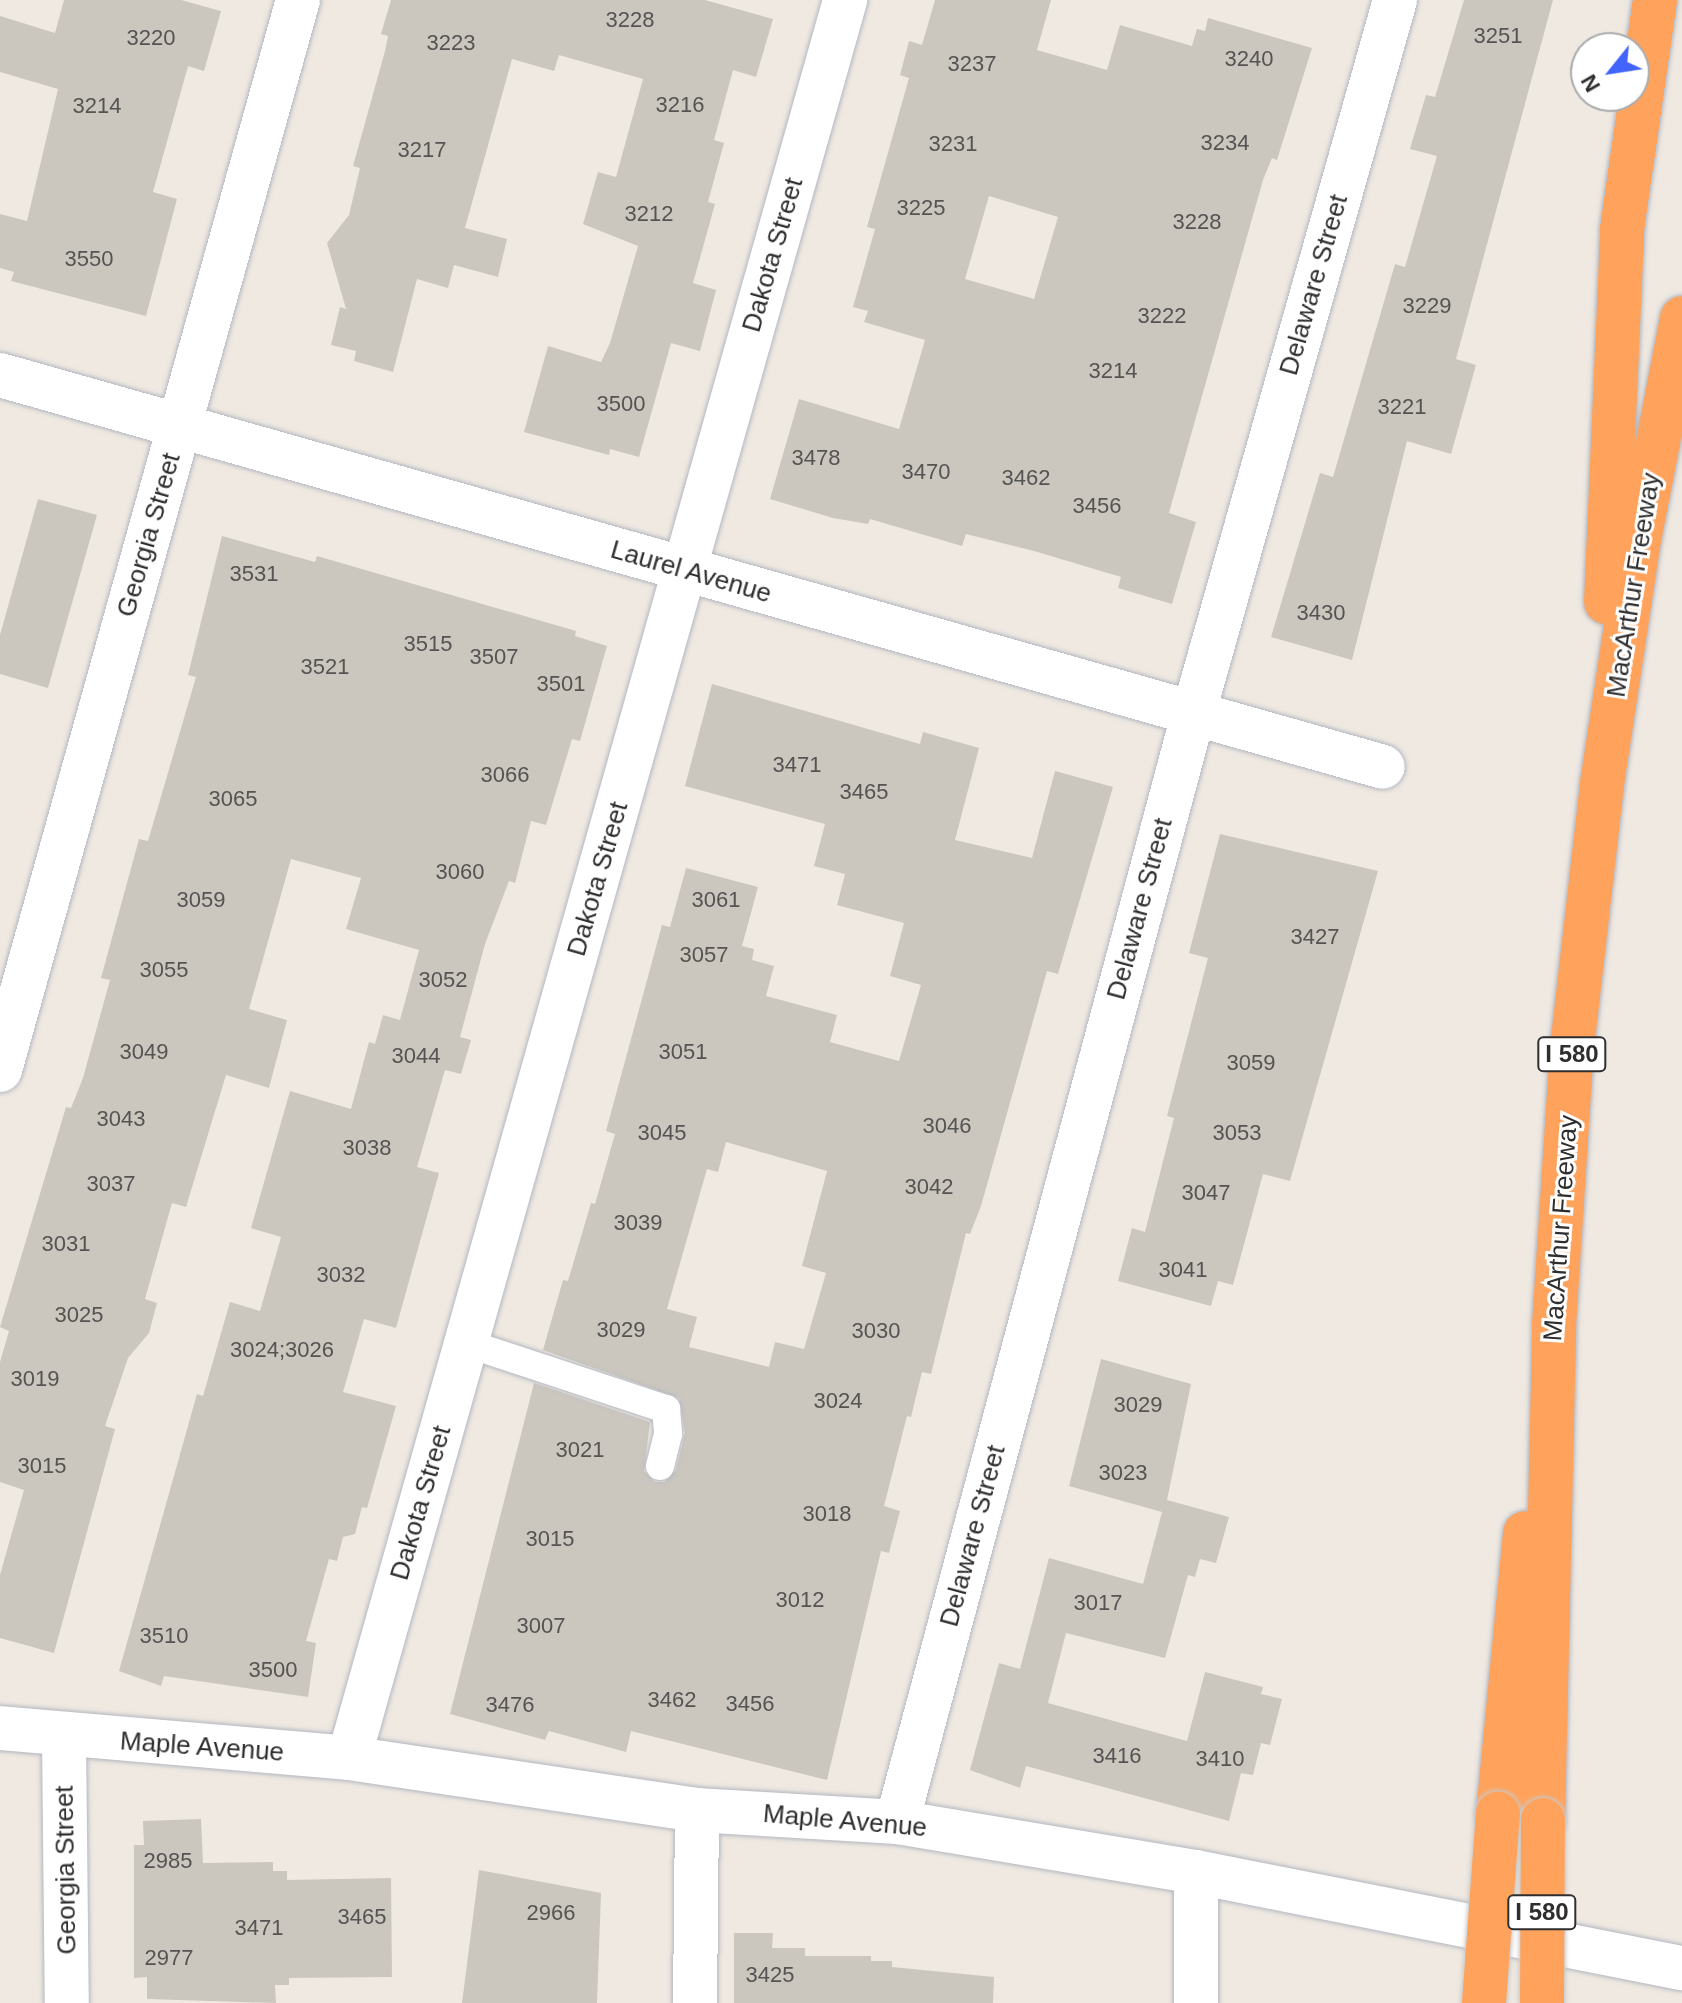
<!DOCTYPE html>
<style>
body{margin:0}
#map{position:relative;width:1682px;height:2003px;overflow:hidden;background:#efe9e1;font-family:Arial,sans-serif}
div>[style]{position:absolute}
.building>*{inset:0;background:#cbc7bf}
.roads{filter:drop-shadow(0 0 2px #b4b7c1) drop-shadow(0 0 2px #b4b7c1)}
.service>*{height:28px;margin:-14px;padding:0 14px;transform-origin:14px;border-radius:14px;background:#fff}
.minor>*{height:44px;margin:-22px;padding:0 22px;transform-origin:22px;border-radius:22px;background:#fff}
.motorway>*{height:44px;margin:-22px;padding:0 22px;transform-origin:22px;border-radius:22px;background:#ffa35c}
.bridges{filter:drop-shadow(0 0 2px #c9c9c9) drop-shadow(0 0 2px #c9c9c9)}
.motorway-bridge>*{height:44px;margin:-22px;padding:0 22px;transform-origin:22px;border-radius:22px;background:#ffa35c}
span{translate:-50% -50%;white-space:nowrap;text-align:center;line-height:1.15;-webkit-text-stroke:6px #fff;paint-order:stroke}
.number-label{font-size:22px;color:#555452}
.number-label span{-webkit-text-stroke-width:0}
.shield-label span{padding:2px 6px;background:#fff;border:2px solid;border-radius:6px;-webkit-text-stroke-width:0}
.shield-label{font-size:24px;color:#2e2e2e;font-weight:700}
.street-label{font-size:26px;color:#2e2e2e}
.north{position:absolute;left:1570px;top:32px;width:80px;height:80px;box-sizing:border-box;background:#fff;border:2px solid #ababab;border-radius:50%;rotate:240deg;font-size:22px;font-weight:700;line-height:32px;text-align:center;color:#2e2e2e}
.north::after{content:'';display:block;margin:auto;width:28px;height:36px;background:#4264fb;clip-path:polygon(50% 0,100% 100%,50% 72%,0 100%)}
</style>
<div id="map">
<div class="building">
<div style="clip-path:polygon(64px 0,181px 0,221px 11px,204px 71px,188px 66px,153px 192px,177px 199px,146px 316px,11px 281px,14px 272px,0 268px,0 214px,27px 221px,58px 89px,0 72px,0 16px,55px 33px)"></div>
<div style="clip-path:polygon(391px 0,705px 0,773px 19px,756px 77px,733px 70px,714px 140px,724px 143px,708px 202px,715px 204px,693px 283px,716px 290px,700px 351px,671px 343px,639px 457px,610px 449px,609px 455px,524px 432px,548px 346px,601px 362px,610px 343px,638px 246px,583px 224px,598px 172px,616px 177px,643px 79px,559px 55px,554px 71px,512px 59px,465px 228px,507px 239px,498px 277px,454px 265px,448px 288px,417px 279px,393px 372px,354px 361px,356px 351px,331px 345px,340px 307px,346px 309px,327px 243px,349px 215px,360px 168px,353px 166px,385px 51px,388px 36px,381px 34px)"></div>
<div style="clip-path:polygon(evenodd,935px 0,1051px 0,1037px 50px,1107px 70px,1120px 25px,1192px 46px,1197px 29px,1205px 31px,1208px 18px,1312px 48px,1277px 160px,1272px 158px,1263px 180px,1169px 513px,1196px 522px,1172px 604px,1118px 588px,1121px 577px,1034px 551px,966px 534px,962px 546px,870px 519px,868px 524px,833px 518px,770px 499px,799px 399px,899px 429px,925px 340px,864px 322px,868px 311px,853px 307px,875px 229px,867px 227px,909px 78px,900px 75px,909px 41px,922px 45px,935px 0,989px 196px,1058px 217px,1034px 299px,965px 279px,989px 196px)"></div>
<div style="clip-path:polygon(1464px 0,1553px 0,1456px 359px,1476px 365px,1451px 454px,1407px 441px,1352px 660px,1271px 637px,1320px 473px,1333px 477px,1395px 264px,1405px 267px,1437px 156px,1410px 149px,1426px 95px,1435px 97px)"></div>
<div style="clip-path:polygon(38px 499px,97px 515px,48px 688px,0 674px,0 635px)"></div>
<div style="clip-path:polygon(222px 536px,315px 562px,317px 556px,576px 631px,575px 636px,607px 646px,580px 741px,572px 739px,546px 825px,531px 821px,515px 883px,509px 881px,485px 944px,460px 1037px,471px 1040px,461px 1074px,445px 1070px,417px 1167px,439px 1173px,396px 1328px,364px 1319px,343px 1392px,396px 1406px,367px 1508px,362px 1507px,355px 1534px,343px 1537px,337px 1561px,329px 1559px,306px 1641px,316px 1643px,308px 1697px,164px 1676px,161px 1686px,119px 1671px,197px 1394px,203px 1396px,230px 1302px,260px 1311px,281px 1237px,251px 1228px,290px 1091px,351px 1109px,369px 1042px,375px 1044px,383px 1015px,400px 1020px,419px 950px,346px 929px,361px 878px,291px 859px,249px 1009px,287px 1020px,269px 1088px,226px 1075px,186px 1207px,172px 1203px,145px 1299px,157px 1303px,149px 1333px,128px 1358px,105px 1426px,115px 1429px,54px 1653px,0 1638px,0 1575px,24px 1490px,0 1482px,0 1362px,9px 1331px,0 1327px,66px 1107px,71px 1108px,83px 1078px,110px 980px,101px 978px,139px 839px,148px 841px,196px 677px,188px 675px)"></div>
<div style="clip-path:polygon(evenodd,712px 684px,920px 744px,923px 732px,979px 748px,955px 840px,1032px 858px,1055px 771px,1113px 787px,1058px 974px,1047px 971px,981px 1206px,970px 1234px,966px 1233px,931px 1374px,922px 1372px,911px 1417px,907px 1416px,884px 1506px,900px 1511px,889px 1553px,881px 1551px,827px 1780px,631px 1731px,626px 1752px,549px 1731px,545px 1740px,450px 1714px,534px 1383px,650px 1422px,644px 1471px,655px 1482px,664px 1482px,676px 1470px,685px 1433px,679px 1398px,543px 1350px,563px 1280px,568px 1281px,591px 1203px,595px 1204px,615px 1134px,606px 1131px,662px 925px,670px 927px,686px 868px,758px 887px,742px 946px,754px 949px,752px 960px,774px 966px,766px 996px,837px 1015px,830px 1042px,899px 1061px,921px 985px,890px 976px,904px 923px,837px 905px,845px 874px,814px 866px,825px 824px,685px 786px,712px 684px,726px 1142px,827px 1171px,802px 1266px,826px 1273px,804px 1349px,775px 1342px,769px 1367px,689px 1347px,697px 1317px,667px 1309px,707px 1169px,718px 1172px,726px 1142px)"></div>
<div style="clip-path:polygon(1220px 834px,1378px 871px,1290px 1181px,1263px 1174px,1233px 1285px,1218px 1281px,1211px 1306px,1118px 1281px,1132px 1228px,1145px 1232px,1174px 1118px,1167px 1116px,1208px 958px,1189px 953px)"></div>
<div style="clip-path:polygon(1101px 1359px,1191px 1384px,1167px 1500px,1229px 1517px,1216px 1563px,1200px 1559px,1195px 1577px,1188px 1575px,1165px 1658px,1066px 1633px,1048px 1703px,1187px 1741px,1205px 1672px,1263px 1687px,1261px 1694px,1282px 1699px,1270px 1745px,1261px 1743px,1253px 1775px,1241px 1773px,1229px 1821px,1026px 1766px,1020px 1788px,970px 1770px,999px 1663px,1020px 1669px,1049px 1558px,1143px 1584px,1162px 1512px,1069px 1486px)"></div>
<div style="clip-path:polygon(201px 1819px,203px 1863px,273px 1862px,273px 1871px,287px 1871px,287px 1880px,391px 1878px,392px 1977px,289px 1978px,289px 1985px,275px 1985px,276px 2003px,147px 1999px,147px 1977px,134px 1978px,134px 1845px,144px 1845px,143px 1821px)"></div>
<div style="clip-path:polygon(479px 1870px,601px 1893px,597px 2003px,462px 2003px)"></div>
<div style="clip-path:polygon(734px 1933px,773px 1933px,772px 1948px,805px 1948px,805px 1956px,871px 1956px,871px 1961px,892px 1961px,892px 1967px,994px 1977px,993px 2003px,734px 2003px)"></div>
</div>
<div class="roads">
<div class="service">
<div style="left:466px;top:1343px;width:211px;rotate:18.3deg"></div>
<div style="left:666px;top:1409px;width:25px;rotate:85deg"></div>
<div style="left:668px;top:1434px;width:33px;rotate:104deg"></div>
</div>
<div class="minor">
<div style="left:0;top:375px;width:1437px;rotate:15.82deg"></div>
<div style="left:0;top:1070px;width:1111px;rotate:-74.44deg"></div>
<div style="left:0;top:1728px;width:350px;rotate:4.9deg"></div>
<div style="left:349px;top:1758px;width:352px;rotate:8.5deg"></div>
<div style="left:697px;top:1810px;width:200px;rotate:3.4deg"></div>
<div style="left:897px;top:1822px;width:303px;rotate:9.5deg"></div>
<div style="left:1196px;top:1872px;width:495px;rotate:11.2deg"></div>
<div style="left:64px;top:1737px;width:266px;rotate:89.4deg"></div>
<div style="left:349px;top:1758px;width:1827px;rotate:-74.24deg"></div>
<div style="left:897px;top:1822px;width:1146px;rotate:-75.03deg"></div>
<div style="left:1193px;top:715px;width:743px;rotate:-74.22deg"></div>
<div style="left:1196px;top:1872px;width:131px;rotate:90deg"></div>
<div style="left:695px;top:2003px;width:193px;rotate:-89.4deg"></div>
</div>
<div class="motorway">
<div style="left:1606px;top:602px;width:373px;rotate:-87.5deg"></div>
<div style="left:1622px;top:229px;width:231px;rotate:-81.8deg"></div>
<div style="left:1498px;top:1814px;width:282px;rotate:-84.5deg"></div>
<div style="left:1543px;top:1820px;width:495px;rotate:-88.7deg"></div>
<div style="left:1554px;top:1325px;width:278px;rotate:-86.3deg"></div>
<div style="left:1572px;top:1048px;width:266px;rotate:-83.5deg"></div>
<div style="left:1602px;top:784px;width:247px;rotate:-81.4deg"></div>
<div style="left:1639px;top:540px;width:226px;rotate:-79deg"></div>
</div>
</div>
<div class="bridges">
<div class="motorway-bridge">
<div style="left:1484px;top:2003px;width:190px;rotate:-85.8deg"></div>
<div style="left:1542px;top:2003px;width:183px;rotate:-89.7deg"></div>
</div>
</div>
<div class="number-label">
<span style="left:630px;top:20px">3228</span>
<span style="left:1498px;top:36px">3251</span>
<span style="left:151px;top:38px">3220</span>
<span style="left:451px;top:43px">3223</span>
<span style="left:1249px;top:59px">3240</span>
<span style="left:972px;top:64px">3237</span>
<span style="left:680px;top:105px">3216</span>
<span style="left:97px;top:106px">3214</span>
<span style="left:1225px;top:143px">3234</span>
<span style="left:953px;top:144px">3231</span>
<span style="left:422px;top:150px">3217</span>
<span style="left:921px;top:208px">3225</span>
<span style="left:649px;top:214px">3212</span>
<span style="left:1197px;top:222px">3228</span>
<span style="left:89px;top:259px">3550</span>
<span style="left:1427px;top:306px">3229</span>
<span style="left:1162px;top:316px">3222</span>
<span style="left:1113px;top:371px">3214</span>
<span style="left:621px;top:404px">3500</span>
<span style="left:1402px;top:407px">3221</span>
<span style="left:816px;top:458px">3478</span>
<span style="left:926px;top:472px">3470</span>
<span style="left:1026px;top:478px">3462</span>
<span style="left:1097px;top:506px">3456</span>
<span style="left:254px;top:574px">3531</span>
<span style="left:1321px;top:613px">3430</span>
<span style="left:428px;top:644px">3515</span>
<span style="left:494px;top:657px">3507</span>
<span style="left:325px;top:667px">3521</span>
<span style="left:561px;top:684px">3501</span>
<span style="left:797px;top:765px">3471</span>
<span style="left:505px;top:775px">3066</span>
<span style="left:864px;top:792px">3465</span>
<span style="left:233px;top:799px">3065</span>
<span style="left:460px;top:872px">3060</span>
<span style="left:201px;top:900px">3059</span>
<span style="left:716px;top:900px">3061</span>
<span style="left:1315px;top:937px">3427</span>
<span style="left:704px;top:955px">3057</span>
<span style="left:164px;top:970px">3055</span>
<span style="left:443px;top:980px">3052</span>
<span style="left:144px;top:1052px">3049</span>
<span style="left:683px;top:1052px">3051</span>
<span style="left:416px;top:1056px">3044</span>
<span style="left:1251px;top:1063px">3059</span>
<span style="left:121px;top:1119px">3043</span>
<span style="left:947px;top:1126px">3046</span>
<span style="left:662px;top:1133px">3045</span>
<span style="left:1237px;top:1133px">3053</span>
<span style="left:367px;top:1148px">3038</span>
<span style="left:111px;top:1184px">3037</span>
<span style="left:929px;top:1187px">3042</span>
<span style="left:1206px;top:1193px">3047</span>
<span style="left:638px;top:1223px">3039</span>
<span style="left:66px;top:1244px">3031</span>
<span style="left:1183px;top:1270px">3041</span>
<span style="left:341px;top:1275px">3032</span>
<span style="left:79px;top:1315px">3025</span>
<span style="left:621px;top:1330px">3029</span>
<span style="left:876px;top:1331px">3030</span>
<span style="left:282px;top:1350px">3024;3026</span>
<span style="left:35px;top:1379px">3019</span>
<span style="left:838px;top:1401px">3024</span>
<span style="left:1138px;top:1405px">3029</span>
<span style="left:580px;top:1450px">3021</span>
<span style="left:42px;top:1466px">3015</span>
<span style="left:1123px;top:1473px">3023</span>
<span style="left:827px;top:1514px">3018</span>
<span style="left:550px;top:1539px">3015</span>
<span style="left:800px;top:1600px">3012</span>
<span style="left:1098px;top:1603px">3017</span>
<span style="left:541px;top:1626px">3007</span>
<span style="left:164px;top:1636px">3510</span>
<span style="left:273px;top:1670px">3500</span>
<span style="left:672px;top:1700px">3462</span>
<span style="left:750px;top:1704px">3456</span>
<span style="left:510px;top:1705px">3476</span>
<span style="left:1117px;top:1756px">3416</span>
<span style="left:1220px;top:1759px">3410</span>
<span style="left:168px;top:1861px">2985</span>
<span style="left:551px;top:1913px">2966</span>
<span style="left:362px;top:1917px">3465</span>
<span style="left:259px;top:1928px">3471</span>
<span style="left:169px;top:1958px">2977</span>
<span style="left:770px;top:1975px">3425</span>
</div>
<div class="shield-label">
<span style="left:1572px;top:1054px">I 580</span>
<span style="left:1542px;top:1912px">I 580</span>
</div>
<div class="street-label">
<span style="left:773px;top:255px;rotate:-74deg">Dakota Street</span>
<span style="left:1314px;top:285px;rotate:-74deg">Delaware Street</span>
<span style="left:149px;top:535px;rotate:-74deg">Georgia Street</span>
<span style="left:691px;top:572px;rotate:16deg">Laurel Avenue</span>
<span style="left:1634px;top:585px;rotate:-81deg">MacArthur Freeway</span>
<span style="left:598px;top:879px;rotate:-74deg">Dakota Street</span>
<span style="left:1140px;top:909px;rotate:-75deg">Delaware Street</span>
<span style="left:1561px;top:1228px;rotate:-86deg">MacArthur Freeway</span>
<span style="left:421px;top:1503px;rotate:-74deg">Dakota Street</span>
<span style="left:973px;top:1536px;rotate:-75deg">Delaware Street</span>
<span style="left:202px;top:1747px;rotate:4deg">Maple Avenue</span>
<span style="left:845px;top:1821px;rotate:5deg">Maple Avenue</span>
<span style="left:66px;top:1870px;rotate:-91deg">Georgia Street</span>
</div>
<div class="north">N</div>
</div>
